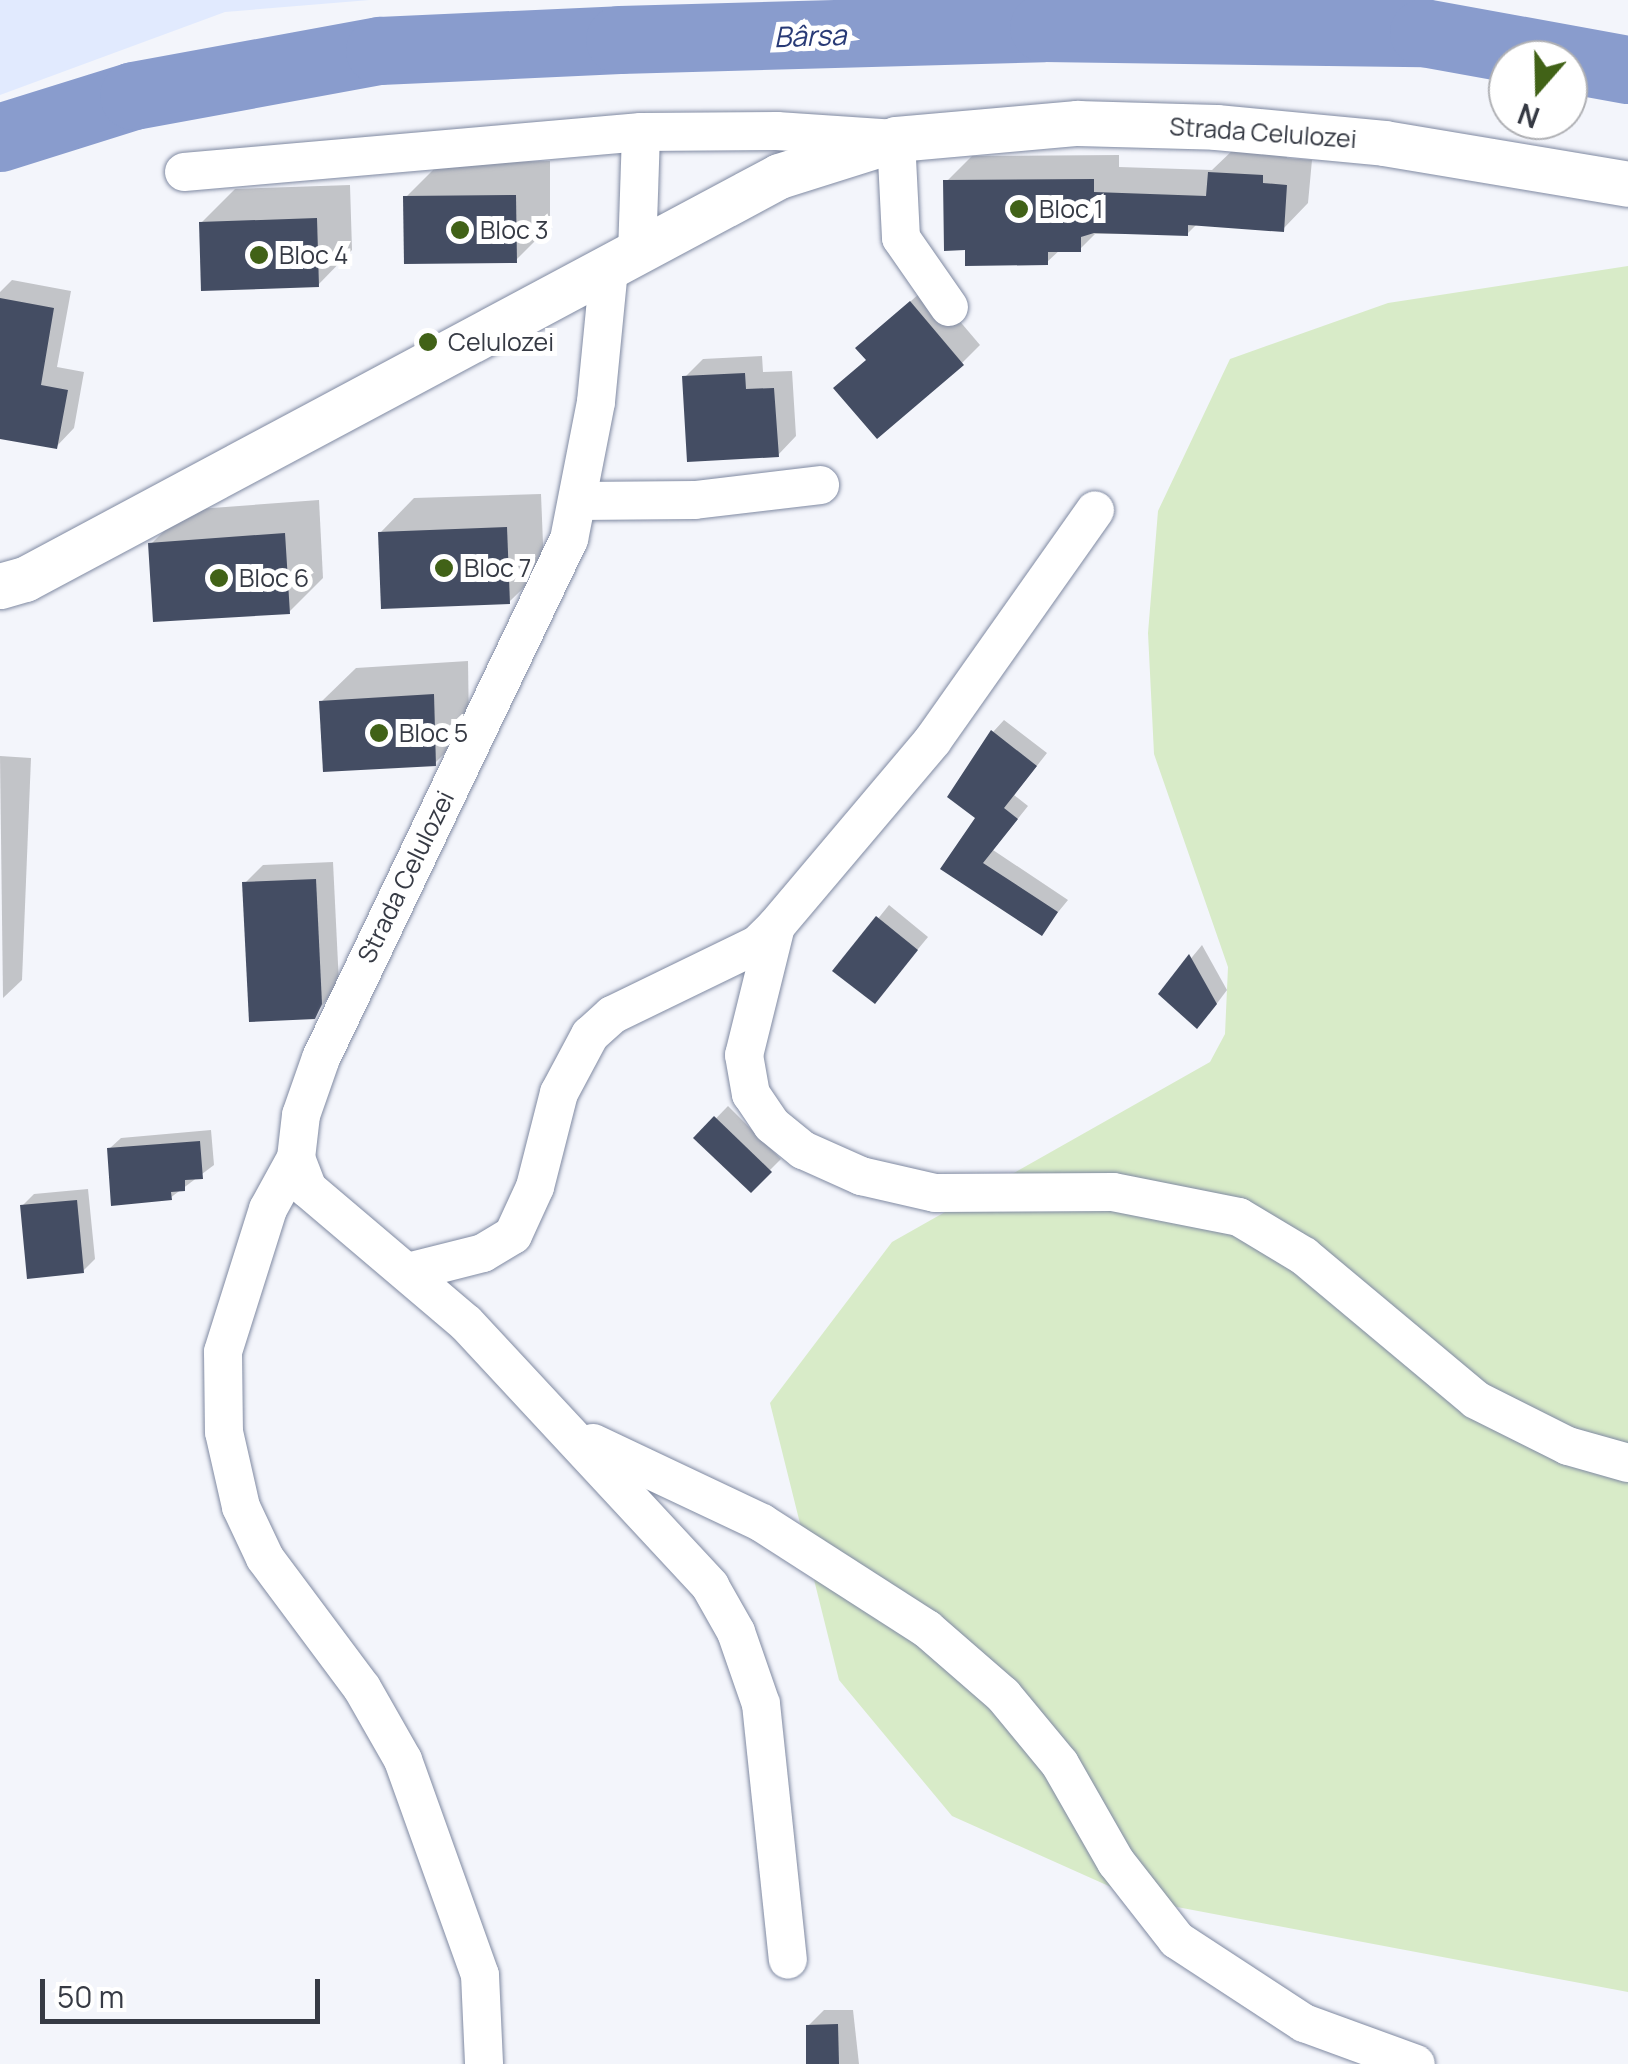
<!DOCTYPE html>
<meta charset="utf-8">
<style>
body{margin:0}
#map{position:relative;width:1628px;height:2064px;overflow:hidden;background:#f3f5fb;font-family:Manrope,sans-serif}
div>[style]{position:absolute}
.built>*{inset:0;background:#e1eafe}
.green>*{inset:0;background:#d8ebc8}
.shadow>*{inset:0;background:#0003}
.river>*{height:68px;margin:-34px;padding:0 34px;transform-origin:34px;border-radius:34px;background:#899ccd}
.building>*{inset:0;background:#444d63}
.roads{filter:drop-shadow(0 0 2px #808aa2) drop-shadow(0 0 2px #808aa2)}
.minor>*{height:38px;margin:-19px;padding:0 19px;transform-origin:19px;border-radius:19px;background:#fff}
.tertiary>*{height:45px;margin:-22.5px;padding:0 22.5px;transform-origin:22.5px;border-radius:22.5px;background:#fff}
.dots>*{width:28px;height:28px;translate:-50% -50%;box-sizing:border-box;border:5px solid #fff;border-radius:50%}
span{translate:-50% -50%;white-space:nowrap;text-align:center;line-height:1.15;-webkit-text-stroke:10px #fff;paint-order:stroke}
.street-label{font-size:25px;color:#363a44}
.poi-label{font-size:25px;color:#363a44}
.left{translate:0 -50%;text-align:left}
.water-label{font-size:28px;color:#283a76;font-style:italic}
.north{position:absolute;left:1488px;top:40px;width:100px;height:100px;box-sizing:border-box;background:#fff;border:2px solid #afb0b4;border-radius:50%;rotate:200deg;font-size:28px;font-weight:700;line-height:40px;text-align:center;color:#363a44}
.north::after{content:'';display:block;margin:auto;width:35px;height:45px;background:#416217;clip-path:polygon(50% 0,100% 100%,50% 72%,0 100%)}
.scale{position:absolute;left:40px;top:1979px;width:280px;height:45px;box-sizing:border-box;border:5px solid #363a44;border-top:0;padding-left:12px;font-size:30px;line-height:35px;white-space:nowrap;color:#363a44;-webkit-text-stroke:8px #fff;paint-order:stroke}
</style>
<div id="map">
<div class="built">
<div style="clip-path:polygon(0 0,370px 0,225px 12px,0 95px)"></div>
</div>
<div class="green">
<div style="clip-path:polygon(1628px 266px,1628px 1992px,1140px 1900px,952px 1816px,839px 1680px,770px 1403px,892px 1242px,1210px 1062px,1225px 1034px,1228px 967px,1154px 754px,1148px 633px,1158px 511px,1230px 359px,1388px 303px)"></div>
</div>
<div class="shadow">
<div style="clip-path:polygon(1236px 147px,1288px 151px,1287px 158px,1312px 160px,1308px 203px,1283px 229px,1198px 223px,1187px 234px,1095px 234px,1080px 249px,1061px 249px,1047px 262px,968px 248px,946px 182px,972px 156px,1119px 155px,1119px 167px,1212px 170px)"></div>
<div style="clip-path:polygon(550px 161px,550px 226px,516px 260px,406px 197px,440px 163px)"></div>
<div style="clip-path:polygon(350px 185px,352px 250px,318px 285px,201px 223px,235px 189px)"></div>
<div style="clip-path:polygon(12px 280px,71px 291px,57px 367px,84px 372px,74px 428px,56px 447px,0 436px,0 292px)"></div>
<div style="clip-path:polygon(929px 285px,980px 345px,962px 363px,858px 348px)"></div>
<div style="clip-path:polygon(762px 356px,763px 372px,792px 371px,796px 436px,778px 455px,685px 377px,703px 359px)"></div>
<div style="clip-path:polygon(541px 494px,544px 568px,509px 602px,380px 533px,414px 498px)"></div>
<div style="clip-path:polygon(319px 500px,323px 578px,289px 612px,151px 544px,185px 510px)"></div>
<div style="clip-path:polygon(468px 661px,469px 729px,435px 763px,321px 702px,356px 668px)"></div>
<div style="clip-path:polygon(1004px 720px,1047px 753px,1014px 795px,1028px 806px,993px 850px,1068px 900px,1041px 933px,944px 868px,979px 818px,993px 732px)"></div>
<div style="clip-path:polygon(0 756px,31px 758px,22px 980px,3px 998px)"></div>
<div style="clip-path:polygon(333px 862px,339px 984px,314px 1016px,245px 883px,263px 865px)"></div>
<div style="clip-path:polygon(889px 905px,928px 937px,875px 1001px,836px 971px)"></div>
<div style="clip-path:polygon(1202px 945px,1227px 990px,1209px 1014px,1162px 994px)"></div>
<div style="clip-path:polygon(728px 1106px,781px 1159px,751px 1189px,697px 1138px)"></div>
<div style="clip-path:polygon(211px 1130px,214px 1165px,170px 1198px,109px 1149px,121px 1138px)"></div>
<div style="clip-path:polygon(88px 1189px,95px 1259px,83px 1271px,22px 1206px,34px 1194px)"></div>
<div style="clip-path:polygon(824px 2010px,853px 2010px,859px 2064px,809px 2064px,808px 2026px)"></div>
</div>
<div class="river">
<div style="left:0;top:138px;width:140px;rotate:-17.4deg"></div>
<div style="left:134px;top:96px;width:250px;rotate:-10.4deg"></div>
<div style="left:380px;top:51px;width:240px;rotate:-2.6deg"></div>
<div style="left:620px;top:40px;width:424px;rotate:-1.6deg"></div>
<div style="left:1044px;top:28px;width:380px;rotate:0.8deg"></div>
<div style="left:1424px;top:33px;width:207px;rotate:10.3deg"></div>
</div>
<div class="building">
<div style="clip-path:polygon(1208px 172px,1263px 175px,1263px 183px,1287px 185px,1284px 232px,1188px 225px,1188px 236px,1094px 233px,1081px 237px,1081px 252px,1048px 252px,1048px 265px,965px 266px,965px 250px,944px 251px,943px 180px,1094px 179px,1094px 192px,1206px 196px)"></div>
<div style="clip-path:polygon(516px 195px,517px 263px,404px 264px,403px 196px)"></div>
<div style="clip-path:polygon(317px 218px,319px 287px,201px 291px,199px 222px)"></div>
<div style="clip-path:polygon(0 298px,54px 308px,41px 385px,68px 390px,57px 449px,0 439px)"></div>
<div style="clip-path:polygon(910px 301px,964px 365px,877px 439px,833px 388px,866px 360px,855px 348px)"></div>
<div style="clip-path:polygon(745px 373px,746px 389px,774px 388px,779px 457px,687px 462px,682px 376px)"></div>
<div style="clip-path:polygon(507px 527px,510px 604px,381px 609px,378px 532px)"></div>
<div style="clip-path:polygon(285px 533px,290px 614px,153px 622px,148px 543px)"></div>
<div style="clip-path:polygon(434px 694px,436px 766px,323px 772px,319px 701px)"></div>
<div style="clip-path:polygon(991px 730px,1037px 766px,1004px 808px,1018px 819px,983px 863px,1058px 912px,1042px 936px,940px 869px,975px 818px,947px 797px)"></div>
<div style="clip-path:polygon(316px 879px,322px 1004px,315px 1019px,249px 1022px,242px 882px)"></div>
<div style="clip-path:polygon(876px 916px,918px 950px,875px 1004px,832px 971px)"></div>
<div style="clip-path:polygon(1189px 954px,1217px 1004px,1197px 1029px,1158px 994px)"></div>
<div style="clip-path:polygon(714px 1116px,772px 1172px,751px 1193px,693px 1138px)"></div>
<div style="clip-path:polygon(200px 1141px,203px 1179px,185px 1180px,185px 1191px,171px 1192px,172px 1200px,111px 1206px,107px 1148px)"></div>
<div style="clip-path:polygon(77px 1200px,84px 1273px,27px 1279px,20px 1205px)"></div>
<div style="clip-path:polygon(838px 2024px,839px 2064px,806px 2064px,806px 2025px)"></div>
</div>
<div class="roads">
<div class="minor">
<div style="left:184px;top:172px;width:459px;rotate:-5deg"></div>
<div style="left:641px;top:132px;width:136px;rotate:-0.4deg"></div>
<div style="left:777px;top:131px;width:119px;rotate:3.8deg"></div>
<div style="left:896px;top:139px;width:99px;rotate:87.1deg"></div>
<div style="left:901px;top:238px;width:84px;rotate:55.2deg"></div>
<div style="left:637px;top:254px;width:122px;rotate:-88.1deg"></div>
<div style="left:609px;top:269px;width:134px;rotate:95.6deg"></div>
<div style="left:596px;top:402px;width:140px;rotate:101.1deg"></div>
<div style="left:569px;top:539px;width:575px;rotate:115.54deg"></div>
<div style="left:321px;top:1058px;width:60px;rotate:109.3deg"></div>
<div style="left:301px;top:1115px;width:43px;rotate:96.6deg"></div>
<div style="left:296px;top:1158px;width:33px;rotate:69deg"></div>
<div style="left:308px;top:1189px;width:207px;rotate:40.3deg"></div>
<div style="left:466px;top:1323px;width:359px;rotate:47.1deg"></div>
<div style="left:710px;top:1586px;width:53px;rotate:60.5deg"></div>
<div style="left:736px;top:1632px;width:76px;rotate:70.9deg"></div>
<div style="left:761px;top:1704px;width:257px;rotate:84deg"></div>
<div style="left:579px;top:501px;width:116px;rotate:-0.5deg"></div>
<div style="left:695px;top:500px;width:126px;rotate:-6.8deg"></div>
<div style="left:776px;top:926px;width:133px;rotate:103.9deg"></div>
<div style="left:744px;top:1055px;width:40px;rotate:80deg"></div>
<div style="left:751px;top:1094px;width:37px;rotate:56deg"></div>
<div style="left:772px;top:1125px;width:40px;rotate:39deg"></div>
<div style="left:803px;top:1150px;width:64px;rotate:24.1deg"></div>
<div style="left:861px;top:1176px;width:76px;rotate:12.9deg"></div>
<div style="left:935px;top:1193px;width:178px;rotate:-0.3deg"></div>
<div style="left:1113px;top:1192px;width:128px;rotate:11.2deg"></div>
<div style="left:1239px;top:1217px;width:76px;rotate:31deg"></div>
<div style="left:1304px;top:1256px;width:224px;rotate:39.9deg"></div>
<div style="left:1476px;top:1400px;width:103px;rotate:26.6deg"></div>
<div style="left:1568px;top:1446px;width:62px;rotate:15.8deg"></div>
<div style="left:296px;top:1158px;width:58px;rotate:118.8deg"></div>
<div style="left:268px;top:1209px;width:150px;rotate:107.5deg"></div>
<div style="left:223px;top:1352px;width:80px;rotate:89.3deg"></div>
<div style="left:224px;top:1432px;width:77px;rotate:77.2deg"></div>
<div style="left:241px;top:1507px;width:56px;rotate:64.8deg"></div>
<div style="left:265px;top:1558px;width:162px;rotate:53.3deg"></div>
<div style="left:362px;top:1688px;width:83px;rotate:60.3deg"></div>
<div style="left:403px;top:1760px;width:228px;rotate:70.3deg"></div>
<div style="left:480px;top:1975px;width:89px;rotate:87.4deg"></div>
<div style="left:412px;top:1271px;width:73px;rotate:-14.2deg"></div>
<div style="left:483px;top:1253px;width:35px;rotate:-31deg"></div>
<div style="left:513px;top:1235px;width:53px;rotate:-65.4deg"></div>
<div style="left:535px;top:1187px;width:97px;rotate:-75.7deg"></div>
<div style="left:559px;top:1093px;width:66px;rotate:-61.9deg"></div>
<div style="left:590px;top:1035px;width:30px;rotate:-42deg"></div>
<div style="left:612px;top:1015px;width:162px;rotate:-25.9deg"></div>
<div style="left:758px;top:944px;width:25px;rotate:-45deg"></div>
<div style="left:776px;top:926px;width:243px;rotate:-49.8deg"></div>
<div style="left:933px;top:740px;width:281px;rotate:-54.8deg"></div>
<div style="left:593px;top:1443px;width:187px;rotate:25.3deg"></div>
<div style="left:762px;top:1523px;width:196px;rotate:32.7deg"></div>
<div style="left:927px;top:1629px;width:101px;rotate:41deg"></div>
<div style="left:1003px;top:1695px;width:89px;rotate:50.4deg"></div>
<div style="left:1060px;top:1764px;width:113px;rotate:60.3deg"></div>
<div style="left:1116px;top:1862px;width:99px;rotate:52deg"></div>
<div style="left:1177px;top:1940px;width:152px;rotate:33.2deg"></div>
<div style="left:1304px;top:2023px;width:119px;rotate:20.1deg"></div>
</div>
<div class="tertiary">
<div style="left:0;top:586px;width:26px;rotate:-16deg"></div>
<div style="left:25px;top:579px;width:855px;rotate:-28.12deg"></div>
<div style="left:779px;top:176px;width:123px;rotate:-17.5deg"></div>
<div style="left:896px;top:139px;width:182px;rotate:-5.1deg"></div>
<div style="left:1077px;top:123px;width:139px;rotate:1.6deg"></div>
<div style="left:1216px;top:127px;width:169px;rotate:5.4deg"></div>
<div style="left:1384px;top:143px;width:247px;rotate:9.5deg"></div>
</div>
</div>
<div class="dots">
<div style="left:1019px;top:209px;background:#416217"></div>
<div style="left:460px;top:230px;background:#416217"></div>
<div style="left:259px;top:255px;background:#416217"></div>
<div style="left:428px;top:342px;background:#416217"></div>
<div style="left:444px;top:568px;background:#416217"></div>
<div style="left:219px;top:578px;background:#416217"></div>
<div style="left:379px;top:733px;background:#416217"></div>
</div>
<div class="street-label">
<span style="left:1263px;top:133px;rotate:4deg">Strada Celulozei</span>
<span style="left:406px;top:877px;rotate:-64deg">Strada Celulozei</span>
</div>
<div class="poi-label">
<span class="left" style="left:1039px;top:209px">Bloc 1</span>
<span class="left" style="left:480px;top:230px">Bloc 3</span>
<span class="left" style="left:279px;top:255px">Bloc 4</span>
<span class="left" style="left:448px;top:342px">Celulozei</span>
<span class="left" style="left:464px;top:568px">Bloc 7</span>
<span class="left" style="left:239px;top:578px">Bloc 6</span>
<span class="left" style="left:399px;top:733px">Bloc 5</span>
</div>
<div class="water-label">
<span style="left:810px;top:35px;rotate:-2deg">Bârsa</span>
</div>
<div class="north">N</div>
<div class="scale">50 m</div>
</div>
